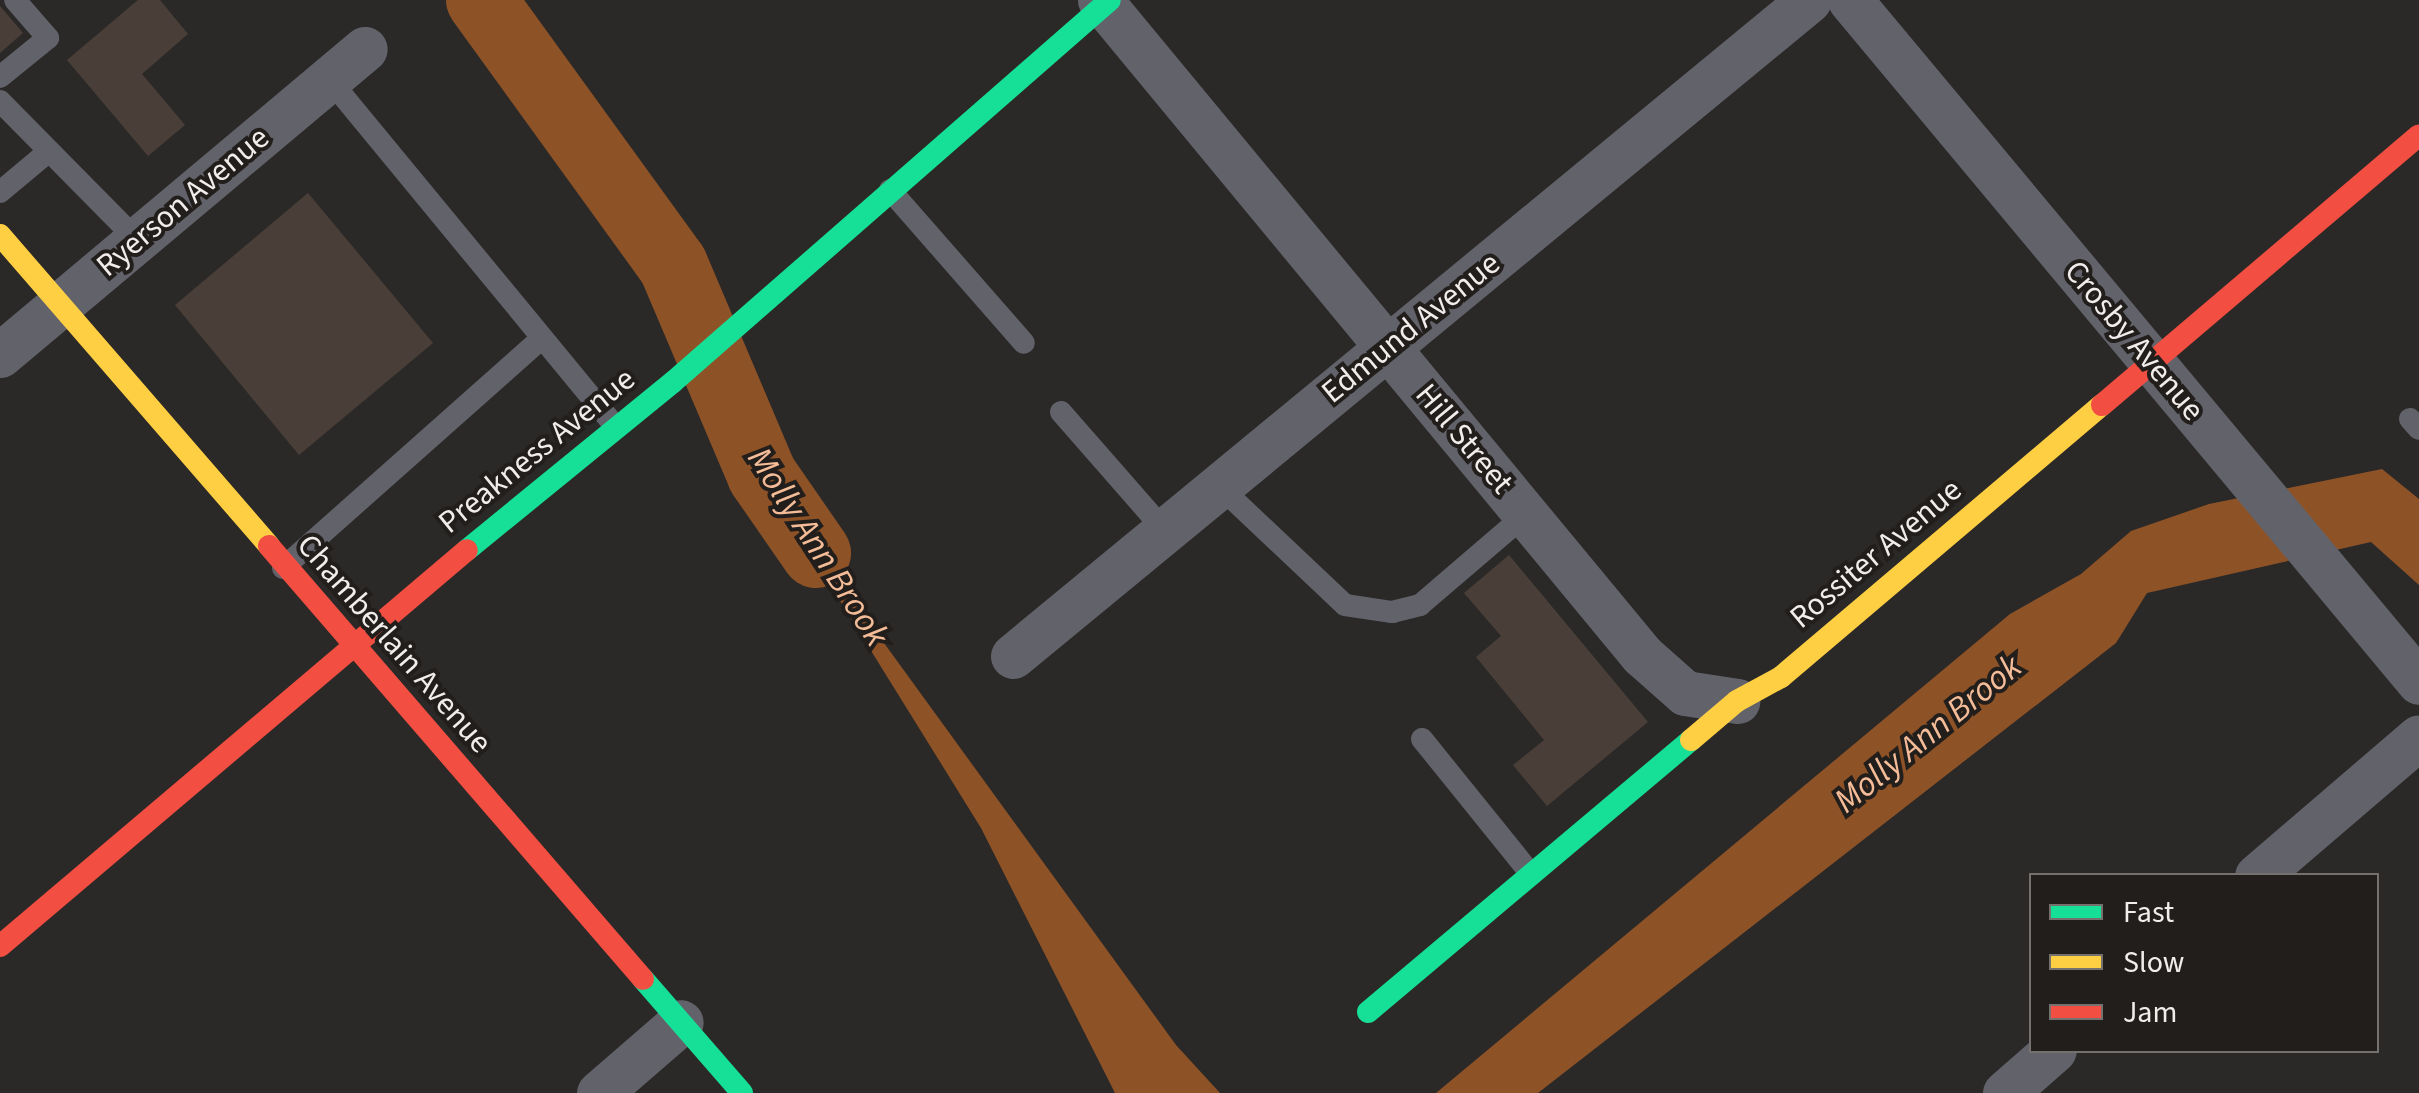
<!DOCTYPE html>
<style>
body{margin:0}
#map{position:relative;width:2419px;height:1093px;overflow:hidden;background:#2b2927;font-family:"Source Sans 3",sans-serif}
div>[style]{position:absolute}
.water>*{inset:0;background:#8e5227}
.river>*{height:70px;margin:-35px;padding:0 35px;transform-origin:35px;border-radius:35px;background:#8e5227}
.building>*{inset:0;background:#493f38}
.lane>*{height:22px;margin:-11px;padding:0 11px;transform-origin:11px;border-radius:11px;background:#62636a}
.street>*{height:45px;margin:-22.5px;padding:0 22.5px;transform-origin:22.5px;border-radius:22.5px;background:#62636a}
.fast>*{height:22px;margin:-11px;padding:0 11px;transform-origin:11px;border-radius:11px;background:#16e098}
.slow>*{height:22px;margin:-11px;padding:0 11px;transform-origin:11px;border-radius:11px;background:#ffcf43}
.jam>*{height:22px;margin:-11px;padding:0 11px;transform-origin:11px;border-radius:11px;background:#f24e42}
span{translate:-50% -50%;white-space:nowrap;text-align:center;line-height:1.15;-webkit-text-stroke:8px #221e1c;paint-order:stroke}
.street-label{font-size:32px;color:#f0edec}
.water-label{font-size:35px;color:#f5bc98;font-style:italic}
.legend{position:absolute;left:2029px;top:873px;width:350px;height:180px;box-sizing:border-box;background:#221e1c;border:2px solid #74716f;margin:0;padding:12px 18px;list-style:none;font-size:30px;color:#f0edec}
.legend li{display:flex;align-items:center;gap:20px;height:50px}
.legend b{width:50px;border:2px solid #74716f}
</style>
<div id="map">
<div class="water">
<div style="clip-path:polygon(2382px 469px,2419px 499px,2419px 585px,2371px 542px,2147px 593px,2116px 643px,1538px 1093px,1436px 1093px,2010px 614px,2081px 574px,2131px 531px,2209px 504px)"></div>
<div style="clip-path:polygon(762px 475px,1176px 1045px,1220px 1093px,1115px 1093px,981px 828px)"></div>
</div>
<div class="river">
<div style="left:481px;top:0;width:327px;rotate:54.1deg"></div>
<div style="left:673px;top:265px;width:228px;rotate:67deg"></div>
<div style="left:762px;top:475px;width:95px;rotate:55.3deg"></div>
</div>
<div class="building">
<div style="clip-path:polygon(138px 0,160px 0,188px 34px,142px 74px,185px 125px,148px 156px,67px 60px)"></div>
<div style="clip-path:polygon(0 6px,23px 33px,0 53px)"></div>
<div style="clip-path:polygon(308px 193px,433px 343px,299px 455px,175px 305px)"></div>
<div style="clip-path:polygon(1509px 555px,1648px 722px,1547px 806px,1513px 765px,1544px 740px,1476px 657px,1501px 636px,1464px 593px)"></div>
</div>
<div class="lane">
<div style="left:0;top:77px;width:62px;rotate:-39.1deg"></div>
<div style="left:48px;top:38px;width:50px;rotate:-131deg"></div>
<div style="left:329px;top:79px;width:448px;rotate:50.5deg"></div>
<div style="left:0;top:101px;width:195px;rotate:45.4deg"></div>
<div style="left:890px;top:190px;width:203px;rotate:48.8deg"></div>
<div style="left:0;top:192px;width:62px;rotate:-39.8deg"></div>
<div style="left:1061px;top:412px;width:158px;rotate:48.8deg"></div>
<div style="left:2410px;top:419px;width:13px;rotate:48deg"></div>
<div style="left:1219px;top:486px;width:173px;rotate:43.4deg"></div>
<div style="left:1345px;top:605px;width:48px;rotate:8.5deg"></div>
<div style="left:1392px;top:612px;width:29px;rotate:-14deg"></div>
<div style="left:1420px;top:605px;width:140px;rotate:-40.6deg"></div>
<div style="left:283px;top:568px;width:346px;rotate:-41.6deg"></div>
<div style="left:1422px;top:739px;width:174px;rotate:51.1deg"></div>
</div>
<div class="street">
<div style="left:1100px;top:0;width:850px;rotate:50.39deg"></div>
<div style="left:1642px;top:655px;width:57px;rotate:41.5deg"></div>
<div style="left:1685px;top:693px;width:53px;rotate:8.7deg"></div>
<div style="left:1850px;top:0;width:888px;rotate:50.16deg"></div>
<div style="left:0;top:355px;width:476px;rotate:-40deg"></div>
<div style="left:1013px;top:656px;width:1031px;rotate:-39.49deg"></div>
<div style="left:2257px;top:876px;width:213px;rotate:-40.6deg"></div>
<div style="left:599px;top:1093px;width:108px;rotate:-40.9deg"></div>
<div style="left:2005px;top:1093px;width:65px;rotate:-41.3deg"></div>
</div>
<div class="fast">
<div style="left:467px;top:550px;width:266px;rotate:-39.2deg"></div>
<div style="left:673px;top:382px;width:580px;rotate:-41.16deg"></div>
<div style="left:643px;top:979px;width:151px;rotate:49deg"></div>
<div style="left:1368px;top:1012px;width:422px;rotate:-40.1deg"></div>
</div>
<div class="slow">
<div style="left:0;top:235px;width:411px;rotate:49.1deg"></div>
<div style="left:1691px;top:740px;width:60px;rotate:-40.3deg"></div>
<div style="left:1737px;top:701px;width:50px;rotate:-28.6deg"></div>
<div style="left:1781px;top:677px;width:421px;rotate:-40.3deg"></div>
</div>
<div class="jam">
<div style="left:2102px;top:405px;width:416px;rotate:-40.4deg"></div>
<div style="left:269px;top:546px;width:572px;rotate:49.18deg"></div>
<div style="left:0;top:946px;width:612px;rotate:-40.3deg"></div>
</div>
<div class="street-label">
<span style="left:183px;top:202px;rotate:-40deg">Ryerson Avenue</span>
<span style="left:1411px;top:328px;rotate:-39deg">Edmund Avenue</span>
<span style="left:2134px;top:341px;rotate:50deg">Crosby Avenue</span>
<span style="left:1464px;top:439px;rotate:50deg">Hill Street</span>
<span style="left:537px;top:451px;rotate:-39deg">Preakness Avenue</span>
<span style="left:1876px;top:554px;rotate:-40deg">Rossiter Avenue</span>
<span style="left:394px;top:644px;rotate:49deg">Chamberlain Avenue</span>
</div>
<div class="water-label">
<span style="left:818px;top:547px;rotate:57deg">Molly Ann Brook</span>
<span style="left:1928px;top:734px;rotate:-39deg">Molly Ann Brook</span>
</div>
<ul class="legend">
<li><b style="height:12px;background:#16e098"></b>Fast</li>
<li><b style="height:12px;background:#ffcf43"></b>Slow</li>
<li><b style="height:12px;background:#f24e42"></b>Jam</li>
</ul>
</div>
